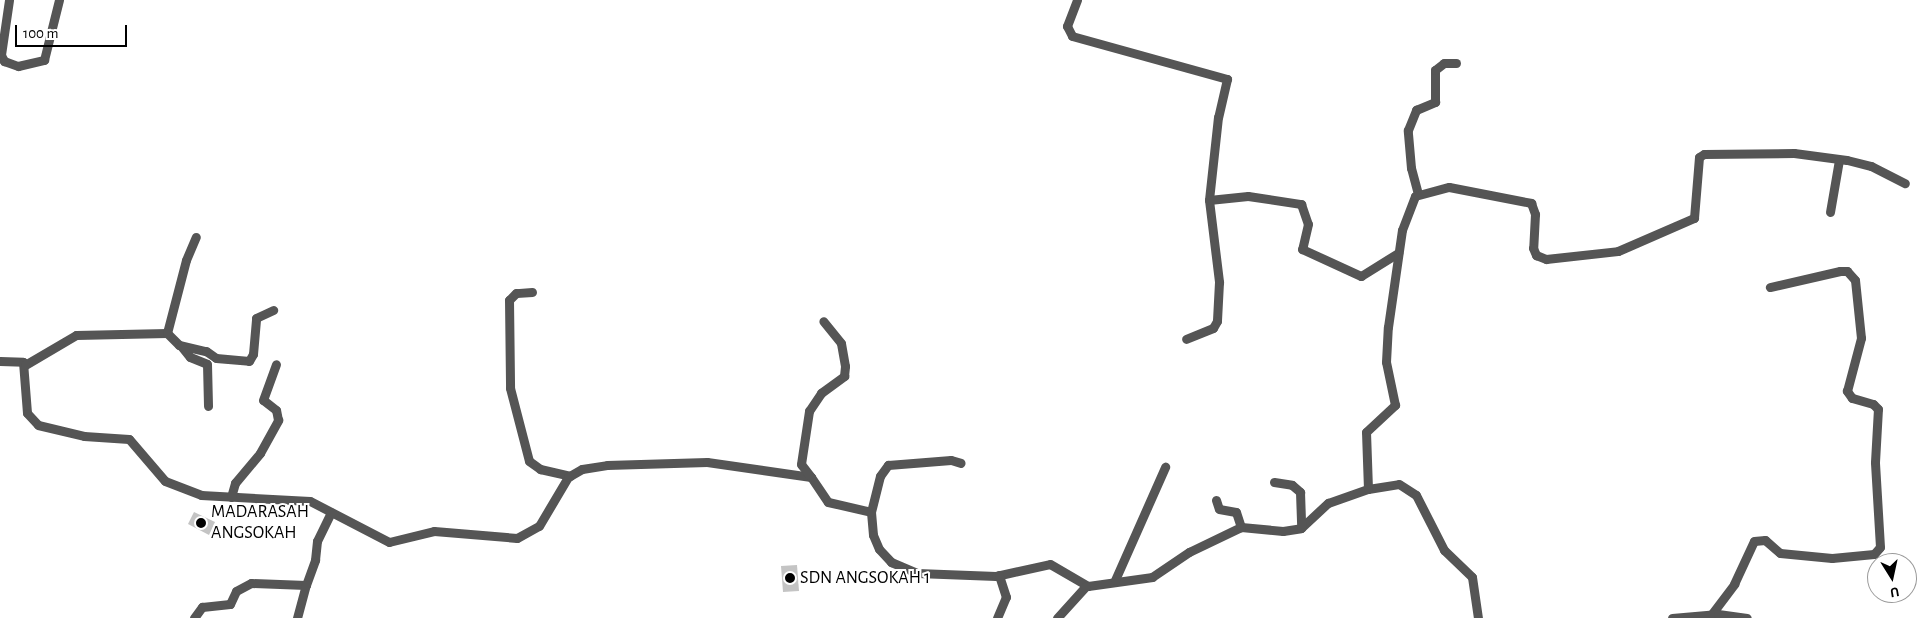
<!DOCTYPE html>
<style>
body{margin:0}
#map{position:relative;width:1932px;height:618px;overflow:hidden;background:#fff;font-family:"Alegreya Sans",sans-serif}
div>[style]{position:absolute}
.building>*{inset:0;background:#c4c4c4}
.minor>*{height:9px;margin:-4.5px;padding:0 4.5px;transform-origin:4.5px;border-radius:4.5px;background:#555}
.dots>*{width:14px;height:14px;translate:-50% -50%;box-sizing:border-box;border:2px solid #fff;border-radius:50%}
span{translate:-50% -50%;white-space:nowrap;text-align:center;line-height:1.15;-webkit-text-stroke:4px #fff;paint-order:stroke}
.poi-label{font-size:18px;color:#000}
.left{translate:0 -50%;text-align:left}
.north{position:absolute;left:1867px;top:553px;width:50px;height:50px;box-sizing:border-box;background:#fff;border:1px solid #999;border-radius:50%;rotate:170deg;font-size:14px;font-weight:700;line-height:20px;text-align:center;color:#000}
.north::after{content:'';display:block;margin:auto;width:18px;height:22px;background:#000;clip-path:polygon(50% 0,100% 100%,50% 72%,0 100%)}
.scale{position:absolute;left:15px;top:25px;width:112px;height:22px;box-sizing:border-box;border:2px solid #000;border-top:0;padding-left:6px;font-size:15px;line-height:18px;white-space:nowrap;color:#000;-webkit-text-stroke:4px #fff;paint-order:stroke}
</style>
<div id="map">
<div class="building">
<div style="clip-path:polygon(194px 512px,215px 522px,209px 535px,188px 524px)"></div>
<div style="clip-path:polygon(797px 565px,799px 591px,783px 592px,781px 566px)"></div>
</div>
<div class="minor">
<div style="left:9px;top:0;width:56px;rotate:98.3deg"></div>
<div style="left:1px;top:55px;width:7px;rotate:63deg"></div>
<div style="left:4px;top:61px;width:15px;rotate:20deg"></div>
<div style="left:18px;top:66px;width:27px;rotate:-13deg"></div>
<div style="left:44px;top:60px;width:62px;rotate:-76deg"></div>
<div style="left:1077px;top:0;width:28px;rotate:111deg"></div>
<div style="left:1067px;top:26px;width:11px;rotate:63deg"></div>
<div style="left:1072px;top:36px;width:161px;rotate:15.5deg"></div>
<div style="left:1227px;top:79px;width:39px;rotate:103deg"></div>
<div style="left:1218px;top:117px;width:83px;rotate:96.2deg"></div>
<div style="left:1209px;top:200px;width:83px;rotate:83deg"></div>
<div style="left:1219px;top:282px;width:39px;rotate:93deg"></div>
<div style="left:1217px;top:321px;width:8px;rotate:120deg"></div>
<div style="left:1213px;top:328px;width:29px;rotate:158deg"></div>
<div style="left:1418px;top:194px;width:27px;rotate:-105deg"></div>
<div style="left:1411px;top:168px;width:38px;rotate:-95deg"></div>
<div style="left:1408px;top:130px;width:22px;rotate:-68deg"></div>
<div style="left:1416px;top:110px;width:21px;rotate:-23deg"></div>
<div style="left:1435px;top:102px;width:32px;rotate:-90deg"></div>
<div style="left:1435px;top:70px;width:11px;rotate:-38deg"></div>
<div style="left:1444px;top:63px;width:12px"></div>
<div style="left:1209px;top:200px;width:39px;rotate:-6deg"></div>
<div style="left:1248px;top:196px;width:54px;rotate:8.6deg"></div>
<div style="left:1301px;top:204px;width:21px;rotate:71deg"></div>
<div style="left:1308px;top:224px;width:26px;rotate:103deg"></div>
<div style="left:1302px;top:249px;width:65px;rotate:24.6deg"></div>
<div style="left:1361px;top:276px;width:44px;rotate:-31.9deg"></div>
<div style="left:1830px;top:212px;width:53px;rotate:-80.2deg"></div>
<div style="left:532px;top:292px;width:16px;rotate:176deg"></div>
<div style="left:516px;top:293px;width:10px;rotate:135deg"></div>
<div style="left:509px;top:300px;width:88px;rotate:89.3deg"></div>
<div style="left:510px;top:388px;width:75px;rotate:75.4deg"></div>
<div style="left:529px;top:461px;width:14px;rotate:36deg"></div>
<div style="left:540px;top:469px;width:31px;rotate:13deg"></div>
<div style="left:167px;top:333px;width:17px;rotate:45deg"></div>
<div style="left:179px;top:345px;width:28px;rotate:13deg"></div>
<div style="left:206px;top:351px;width:12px;rotate:35deg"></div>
<div style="left:216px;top:358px;width:33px;rotate:5deg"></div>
<div style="left:249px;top:361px;width:8px;rotate:-60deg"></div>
<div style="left:253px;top:354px;width:36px;rotate:-85deg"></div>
<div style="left:256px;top:318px;width:19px;rotate:-25deg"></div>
<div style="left:181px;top:346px;width:14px;rotate:51deg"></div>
<div style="left:190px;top:357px;width:18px;rotate:22deg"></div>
<div style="left:207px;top:364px;width:42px;rotate:88.6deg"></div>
<div style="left:0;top:361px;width:23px;rotate:2deg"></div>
<div style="left:23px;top:362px;width:51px;rotate:85.5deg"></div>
<div style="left:27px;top:413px;width:16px;rotate:47deg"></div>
<div style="left:38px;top:425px;width:47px;rotate:13.4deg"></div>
<div style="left:84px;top:436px;width:45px;rotate:3.8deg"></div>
<div style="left:129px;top:439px;width:55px;rotate:49.4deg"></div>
<div style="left:165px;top:481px;width:39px;rotate:21deg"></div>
<div style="left:201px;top:495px;width:109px;rotate:3.2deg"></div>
<div style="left:310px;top:501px;width:89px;rotate:27.4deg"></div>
<div style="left:389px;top:542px;width:46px;rotate:-13.7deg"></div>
<div style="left:434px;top:531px;width:83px;rotate:4.8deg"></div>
<div style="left:517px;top:538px;width:25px;rotate:-29deg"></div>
<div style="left:539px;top:526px;width:57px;rotate:-59.4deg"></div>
<div style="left:568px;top:477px;width:16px;rotate:-30deg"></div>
<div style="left:582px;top:469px;width:25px;rotate:-9deg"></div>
<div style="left:607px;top:465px;width:100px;rotate:-1.7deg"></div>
<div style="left:707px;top:462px;width:105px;rotate:8.2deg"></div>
<div style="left:811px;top:477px;width:30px;rotate:56deg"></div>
<div style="left:828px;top:502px;width:44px;rotate:13.1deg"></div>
<div style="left:871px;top:512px;width:23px;rotate:85deg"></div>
<div style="left:873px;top:535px;width:15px;rotate:67deg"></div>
<div style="left:879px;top:549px;width:18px;rotate:47deg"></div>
<div style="left:891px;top:562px;width:28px;rotate:23deg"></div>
<div style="left:917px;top:573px;width:79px;rotate:2.2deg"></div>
<div style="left:996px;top:576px;width:55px;rotate:-12.5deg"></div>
<div style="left:1050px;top:564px;width:44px;rotate:30.1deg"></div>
<div style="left:1088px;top:586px;width:65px;rotate:-8deg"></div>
<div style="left:1152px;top:577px;width:45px;rotate:-34deg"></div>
<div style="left:1189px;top:552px;width:58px;rotate:-25.7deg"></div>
<div style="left:1241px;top:527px;width:42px;rotate:5.4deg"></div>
<div style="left:1283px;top:531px;width:18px;rotate:-9deg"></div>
<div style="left:1301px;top:528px;width:37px;rotate:-43deg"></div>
<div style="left:1328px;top:503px;width:42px;rotate:-19.3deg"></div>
<div style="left:1368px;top:489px;width:31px;rotate:-9deg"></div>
<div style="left:1399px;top:484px;width:20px;rotate:33deg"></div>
<div style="left:1416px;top:495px;width:62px;rotate:63deg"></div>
<div style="left:1444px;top:550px;width:39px;rotate:44deg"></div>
<div style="left:1472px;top:577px;width:41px;rotate:81.7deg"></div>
<div style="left:25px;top:365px;width:59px;rotate:-30.5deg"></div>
<div style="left:76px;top:335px;width:91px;rotate:-1.3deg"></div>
<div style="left:167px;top:333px;width:75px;rotate:-75.4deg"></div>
<div style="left:186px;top:260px;width:25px;rotate:-67deg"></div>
<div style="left:811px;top:477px;width:16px;rotate:-128deg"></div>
<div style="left:801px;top:464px;width:54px;rotate:-81.4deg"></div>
<div style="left:809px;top:411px;width:22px;rotate:-56deg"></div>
<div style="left:821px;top:393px;width:29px;rotate:-36deg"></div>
<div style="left:844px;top:376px;width:10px;rotate:-84deg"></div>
<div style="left:845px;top:366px;width:23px;rotate:-100deg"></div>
<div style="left:841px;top:343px;width:28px;rotate:-129deg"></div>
<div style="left:1274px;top:482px;width:18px;rotate:9deg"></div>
<div style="left:1292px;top:485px;width:11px;rotate:41deg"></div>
<div style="left:1300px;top:492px;width:36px;rotate:88deg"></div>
<div style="left:1368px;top:489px;width:57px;rotate:-92deg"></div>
<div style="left:1366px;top:432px;width:40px;rotate:-43deg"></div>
<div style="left:1395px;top:405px;width:44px;rotate:-101.8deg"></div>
<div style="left:1386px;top:362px;width:35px;rotate:-87deg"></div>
<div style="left:1388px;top:327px;width:98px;rotate:-81.8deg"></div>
<div style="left:1402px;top:230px;width:36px;rotate:-69deg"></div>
<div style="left:1415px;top:196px;width:35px;rotate:-15deg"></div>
<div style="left:1449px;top:187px;width:84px;rotate:11deg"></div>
<div style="left:1531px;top:203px;width:12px;rotate:70deg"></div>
<div style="left:1535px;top:214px;width:34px;rotate:93deg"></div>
<div style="left:1533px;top:248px;width:8px;rotate:67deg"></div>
<div style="left:1536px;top:255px;width:11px;rotate:22deg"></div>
<div style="left:1546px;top:259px;width:72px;rotate:-6.3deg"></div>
<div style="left:1618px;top:251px;width:83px;rotate:-23.5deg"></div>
<div style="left:1694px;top:218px;width:61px;rotate:-85.3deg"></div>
<div style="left:1699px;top:157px;width:6px;rotate:-31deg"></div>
<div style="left:1704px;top:154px;width:90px;rotate:-0.6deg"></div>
<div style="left:1794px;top:153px;width:53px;rotate:7.5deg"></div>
<div style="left:1847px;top:160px;width:25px;rotate:14deg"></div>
<div style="left:1871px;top:166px;width:38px;rotate:27deg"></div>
<div style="left:231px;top:497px;width:15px;rotate:-74deg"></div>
<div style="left:235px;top:483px;width:39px;rotate:-50deg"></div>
<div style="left:260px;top:453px;width:38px;rotate:-61deg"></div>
<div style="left:278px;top:420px;width:10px;rotate:-101deg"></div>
<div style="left:276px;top:410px;width:16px;rotate:-142deg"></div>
<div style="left:263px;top:400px;width:38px;rotate:-70deg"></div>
<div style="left:1216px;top:500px;width:9px;rotate:72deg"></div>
<div style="left:1219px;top:509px;width:17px;rotate:10deg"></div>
<div style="left:1236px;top:512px;width:16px;rotate:72deg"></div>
<div style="left:871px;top:512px;width:37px;rotate:-76deg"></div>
<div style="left:880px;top:476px;width:14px;rotate:-54deg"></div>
<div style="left:888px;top:465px;width:63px;rotate:-4.5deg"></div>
<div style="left:951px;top:460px;width:10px;rotate:17deg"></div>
<div style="left:1115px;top:580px;width:124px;rotate:-66.1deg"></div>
<div style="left:1711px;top:615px;width:39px;rotate:-53deg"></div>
<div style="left:1734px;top:584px;width:47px;rotate:-65.1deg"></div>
<div style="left:1754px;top:541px;width:11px;rotate:-5deg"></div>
<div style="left:1765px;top:540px;width:20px;rotate:41deg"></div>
<div style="left:1780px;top:553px;width:52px;rotate:5.5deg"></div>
<div style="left:1832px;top:558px;width:42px;rotate:-5.4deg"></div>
<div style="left:1874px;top:554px;width:9px;rotate:-49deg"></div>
<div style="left:1880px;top:547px;width:85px;rotate:-93.4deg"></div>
<div style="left:1875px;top:462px;width:53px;rotate:-86.8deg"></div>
<div style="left:1878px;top:409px;width:7px;rotate:-135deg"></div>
<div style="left:1873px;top:404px;width:22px;rotate:-164deg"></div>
<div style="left:1852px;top:398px;width:9px;rotate:-126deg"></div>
<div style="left:1847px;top:391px;width:55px;rotate:-75.2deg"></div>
<div style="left:1861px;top:338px;width:58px;rotate:-95.9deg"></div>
<div style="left:1855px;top:280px;width:12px;rotate:-132deg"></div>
<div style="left:1847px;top:271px;width:7px;rotate:180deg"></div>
<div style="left:1840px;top:271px;width:72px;rotate:167.1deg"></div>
<div style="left:194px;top:618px;width:14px;rotate:-54deg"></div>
<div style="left:202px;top:607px;width:28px;rotate:-6deg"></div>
<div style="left:230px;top:604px;width:14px;rotate:-65deg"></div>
<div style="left:236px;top:591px;width:17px;rotate:-28deg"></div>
<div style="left:251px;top:583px;width:55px;rotate:2.1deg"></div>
<div style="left:306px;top:585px;width:27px;rotate:-70deg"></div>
<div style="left:315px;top:560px;width:19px;rotate:-84deg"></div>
<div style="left:317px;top:541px;width:32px;rotate:-64deg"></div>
<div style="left:297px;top:618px;width:34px;rotate:-75deg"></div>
<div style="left:997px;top:618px;width:23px;rotate:-67deg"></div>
<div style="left:1006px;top:597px;width:23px;rotate:-108deg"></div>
<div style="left:1057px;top:618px;width:43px;rotate:-47.8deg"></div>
<div style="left:1672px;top:618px;width:46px;rotate:-5deg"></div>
<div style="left:1718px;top:614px;width:29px;rotate:8deg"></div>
</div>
<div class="dots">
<div style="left:201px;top:523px;background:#000"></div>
<div style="left:790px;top:578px;background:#000"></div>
</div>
<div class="poi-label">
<span class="left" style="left:211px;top:523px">MADARASAH<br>ANGSOKAH</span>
<span class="left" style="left:800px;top:578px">SDN ANGSOKAH 1</span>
</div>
<div class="north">U</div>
<div class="scale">100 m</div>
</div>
